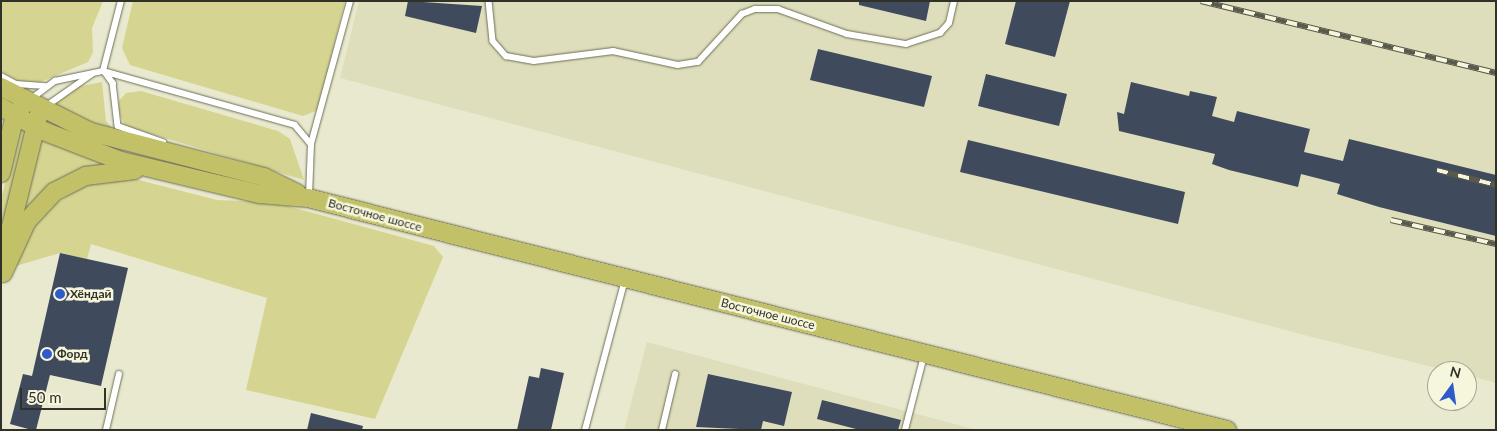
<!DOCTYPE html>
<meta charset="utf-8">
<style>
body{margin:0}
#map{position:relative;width:1497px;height:431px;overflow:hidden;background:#e9e9cf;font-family:Lato,sans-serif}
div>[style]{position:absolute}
.built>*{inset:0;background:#dedebc}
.green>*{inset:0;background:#d5d591}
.building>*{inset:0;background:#404a5d}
.roads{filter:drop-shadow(0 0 1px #6e6e57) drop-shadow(0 0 1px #6e6e57)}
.lane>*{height:5.5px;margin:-2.75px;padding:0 2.75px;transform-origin:2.75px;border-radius:2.75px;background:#fff}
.primary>*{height:18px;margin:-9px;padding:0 9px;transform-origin:9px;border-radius:9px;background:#c3c167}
.rail>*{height:5.5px;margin-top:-2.75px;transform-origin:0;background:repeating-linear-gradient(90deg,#f6f6dc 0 11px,#59594c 0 22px);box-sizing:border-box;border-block:1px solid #59594c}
.dots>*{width:14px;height:14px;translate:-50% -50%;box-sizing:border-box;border:2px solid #f6f6dc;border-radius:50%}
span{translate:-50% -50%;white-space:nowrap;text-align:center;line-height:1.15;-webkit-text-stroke:5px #f6f6dc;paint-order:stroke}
.street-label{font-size:12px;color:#303127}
.poi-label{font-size:12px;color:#303127;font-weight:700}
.left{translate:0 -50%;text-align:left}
.frame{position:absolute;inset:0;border:2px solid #303127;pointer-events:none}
.north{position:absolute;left:1427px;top:361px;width:50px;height:50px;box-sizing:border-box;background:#f6f6dc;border:1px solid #a7a794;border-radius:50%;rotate:14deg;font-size:14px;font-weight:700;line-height:20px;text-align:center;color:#303127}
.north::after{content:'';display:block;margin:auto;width:18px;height:22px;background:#2d5bca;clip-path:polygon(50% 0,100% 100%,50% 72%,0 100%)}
.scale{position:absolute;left:20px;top:388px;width:86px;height:22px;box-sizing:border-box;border:2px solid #303127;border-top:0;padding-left:6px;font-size:15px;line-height:18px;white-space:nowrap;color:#303127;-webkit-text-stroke:4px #f6f6dc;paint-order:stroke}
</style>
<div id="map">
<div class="built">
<div style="clip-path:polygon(359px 1px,1496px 1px,1496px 383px,1467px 375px,1467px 371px,1449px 371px,1308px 336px,340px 78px)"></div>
<div style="clip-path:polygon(647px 342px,977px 430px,624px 430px)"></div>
</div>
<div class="green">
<div style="clip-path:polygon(1px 1px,103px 1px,92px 28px,93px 52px,88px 62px,41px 82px,18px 81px,1px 71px)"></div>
<div style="clip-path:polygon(133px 1px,345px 1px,318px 110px,303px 116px,130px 65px,122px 48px)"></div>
<div style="clip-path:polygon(102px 82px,106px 121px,116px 133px,50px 107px,76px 87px)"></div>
<div style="clip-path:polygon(141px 91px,278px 131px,290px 139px,304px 180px,125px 126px,118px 111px,119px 101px,126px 93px)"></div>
<div style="clip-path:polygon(21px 128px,26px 131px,1px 243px,1px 198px)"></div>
<div style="clip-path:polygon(40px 137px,107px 164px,60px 179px,21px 215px)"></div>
<div style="clip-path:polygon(111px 179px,135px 179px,217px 200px,273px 202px,434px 246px,443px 257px,375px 419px,246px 390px,267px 298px,91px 244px,87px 259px,60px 253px,16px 266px,34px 224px,51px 206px,85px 185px)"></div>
</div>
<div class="building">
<div style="clip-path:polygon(408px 1px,482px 6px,476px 33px,405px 16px)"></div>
<div style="clip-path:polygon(859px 1px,930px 1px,926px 21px,859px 5px)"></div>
<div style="clip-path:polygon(1016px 1px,1070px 1px,1055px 57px,1005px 44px)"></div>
<div style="clip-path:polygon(818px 49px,932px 76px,924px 107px,810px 80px)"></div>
<div style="clip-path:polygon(986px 74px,1067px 94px,1059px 126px,978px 106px)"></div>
<div style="clip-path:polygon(1131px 82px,1189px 96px,1190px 91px,1217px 97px,1212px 116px,1234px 122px,1237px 111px,1310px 129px,1304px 152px,1343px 161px,1349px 139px,1496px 175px,1496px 236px,1379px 207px,1337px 194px,1340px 184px,1301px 174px,1298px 187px,1229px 170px,1212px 164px,1215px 154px,1119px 131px,1117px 112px,1124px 114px)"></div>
<div style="clip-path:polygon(968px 140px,1185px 192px,1178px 224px,960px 172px)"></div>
<div style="clip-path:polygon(60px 253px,128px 268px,101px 386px,50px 375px,36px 430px,32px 430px,10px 424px,23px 374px,32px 376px)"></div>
<div style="clip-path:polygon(541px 368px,564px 373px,551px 430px,517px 430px,529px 376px,539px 378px)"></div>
<div style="clip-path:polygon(708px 374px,792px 392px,784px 426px,763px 421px,761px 430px,696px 427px)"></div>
<div style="clip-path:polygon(822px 400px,901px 420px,898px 430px,860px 430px,817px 419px)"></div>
<div style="clip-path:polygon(311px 413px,363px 426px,362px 430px,307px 430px)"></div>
</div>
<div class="roads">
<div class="lane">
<div style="left:489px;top:1px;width:40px;rotate:84.3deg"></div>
<div style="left:493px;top:41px;width:20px;rotate:49deg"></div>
<div style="left:506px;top:56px;width:28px;rotate:10deg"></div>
<div style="left:534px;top:61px;width:80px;rotate:-7.2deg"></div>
<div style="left:613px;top:51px;width:66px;rotate:12.2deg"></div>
<div style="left:678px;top:65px;width:20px;rotate:-9deg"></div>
<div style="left:698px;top:62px;width:65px;rotate:-47.5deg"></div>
<div style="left:742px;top:14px;width:14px;rotate:-21deg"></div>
<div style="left:755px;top:9px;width:23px"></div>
<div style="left:778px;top:9px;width:73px;rotate:19.9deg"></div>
<div style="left:847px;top:34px;width:60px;rotate:9.6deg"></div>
<div style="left:906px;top:44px;width:36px;rotate:-18deg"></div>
<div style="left:940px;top:33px;width:13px;rotate:-48deg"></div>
<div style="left:949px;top:23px;width:23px;rotate:-77deg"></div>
<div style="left:103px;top:71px;width:72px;rotate:-75.6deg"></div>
<div style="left:105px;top:72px;width:14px;rotate:54deg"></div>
<div style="left:113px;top:83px;width:43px;rotate:83.4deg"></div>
<div style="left:118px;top:126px;width:48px;rotate:19.6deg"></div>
<div style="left:1px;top:76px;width:17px;rotate:28deg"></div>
<div style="left:16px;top:84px;width:30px;rotate:4deg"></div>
<div style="left:31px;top:99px;width:30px;rotate:-37deg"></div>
<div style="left:55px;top:81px;width:49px;rotate:-11.8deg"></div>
<div style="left:103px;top:71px;width:199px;rotate:15.7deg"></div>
<div style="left:295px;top:125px;width:25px;rotate:50deg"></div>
<div style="left:311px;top:144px;width:148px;rotate:-74.7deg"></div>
<div style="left:45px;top:107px;width:57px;rotate:-35.1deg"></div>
<div style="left:309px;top:196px;width:52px;rotate:-87.8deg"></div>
<div style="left:106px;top:430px;width:57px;rotate:-76.9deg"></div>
<div style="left:585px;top:430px;width:155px;rotate:-75.1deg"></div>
<div style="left:662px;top:430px;width:57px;rotate:-76.7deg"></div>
<div style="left:905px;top:430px;width:76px;rotate:-75.6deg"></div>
</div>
<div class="primary">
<div style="left:1px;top:87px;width:101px;rotate:26.6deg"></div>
<div style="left:91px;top:132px;width:179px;rotate:14.6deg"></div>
<div style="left:264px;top:177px;width:37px;rotate:26deg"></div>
<div style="left:1px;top:107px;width:46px;rotate:29.9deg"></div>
<div style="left:41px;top:130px;width:86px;rotate:21.2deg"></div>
<div style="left:121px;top:161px;width:143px;rotate:13.4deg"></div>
<div style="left:260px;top:194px;width:48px;rotate:4.8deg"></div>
<div style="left:308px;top:198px;width:948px;rotate:14.17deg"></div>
<div style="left:1px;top:173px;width:60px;rotate:-76.4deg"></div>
<div style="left:15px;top:115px;width:11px;rotate:-49deg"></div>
<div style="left:6px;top:247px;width:134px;rotate:-76.2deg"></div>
<div style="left:3px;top:273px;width:57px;rotate:-65.2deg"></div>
<div style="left:27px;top:221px;width:40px;rotate:-47deg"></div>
<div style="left:54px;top:192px;width:36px;rotate:-27deg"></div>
<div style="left:86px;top:176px;width:49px;rotate:-7deg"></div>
</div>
</div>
<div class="rail">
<div style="left:1201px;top:1px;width:304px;rotate:13.7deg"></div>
<div style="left:1437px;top:170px;width:61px;rotate:14.3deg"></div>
<div style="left:1391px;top:220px;width:108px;rotate:12.9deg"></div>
</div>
<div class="dots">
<div style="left:60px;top:294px;background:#2d5bca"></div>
<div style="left:47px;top:354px;background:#2d5bca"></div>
</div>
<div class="street-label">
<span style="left:375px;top:215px;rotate:15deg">Восточное шоссе</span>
<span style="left:768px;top:314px;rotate:14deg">Восточное шоссе</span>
</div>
<div class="poi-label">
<span class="left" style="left:70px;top:294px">Хёндай</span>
<span class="left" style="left:57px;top:354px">Форд</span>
</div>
<div class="frame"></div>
<div class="north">N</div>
<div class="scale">50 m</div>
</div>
